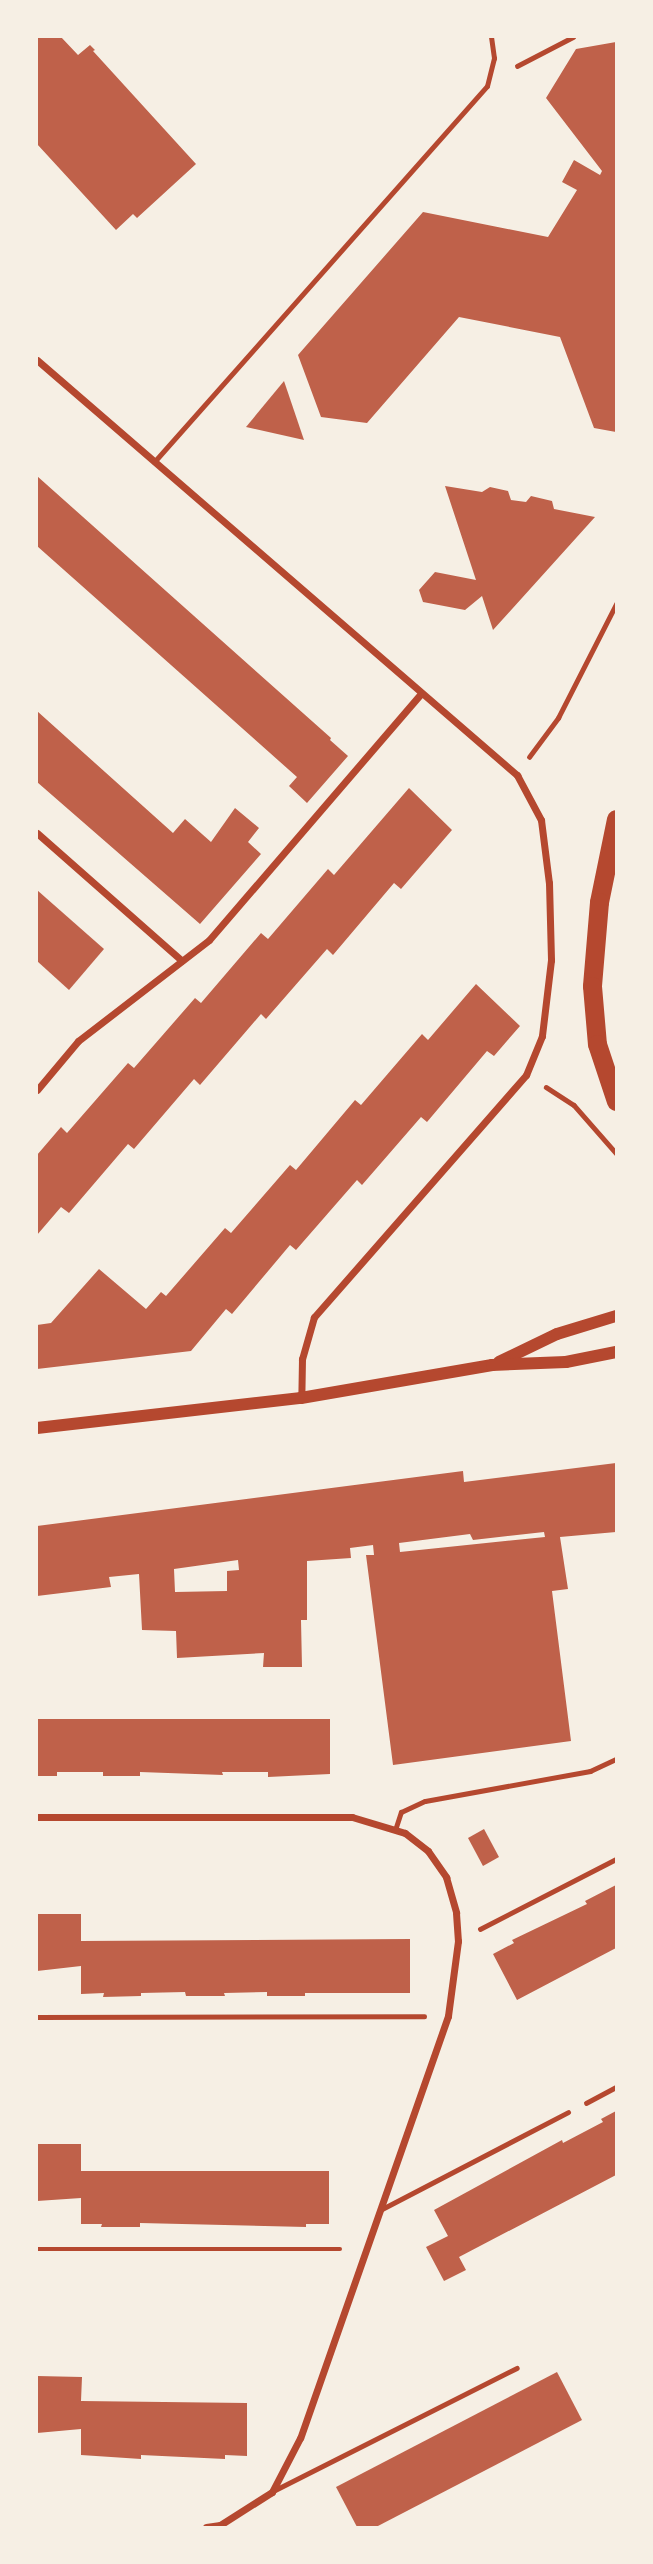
<!DOCTYPE html>
<style>
body{margin:0}
#map{position:relative;width:653px;height:2564px;overflow:hidden;background:#f6efe4;font-family:"Public Sans",sans-serif}
div>[style]{position:absolute}
.building>*{inset:0;background:#bf614a}
.path>*{height:4.5px;margin:-2.25px;padding:0 2.25px;transform-origin:2.25px;border-radius:2.25px;background:#b5482f}
.service>*{height:5px;margin:-2.5px;padding:0 2.5px;transform-origin:2.5px;border-radius:2.5px;background:#b5482f}
.minor>*{height:7px;margin:-3.5px;padding:0 3.5px;transform-origin:3.5px;border-radius:3.5px;background:#b5482f}
.tertiary>*{height:12px;margin:-6px;padding:0 6px;transform-origin:6px;border-radius:6px;background:#b5482f}
.trunk>*{height:19px;margin:-9.5px;padding:0 9.5px;transform-origin:9.5px;border-radius:9.5px;background:#b5482f}
span{translate:-50% -50%;white-space:nowrap;text-align:center;line-height:1.15;-webkit-text-stroke:5px #f6efe4;paint-order:stroke}
.frame{position:absolute;inset:0;border:38px solid #f6efe4;pointer-events:none}
</style>
<div id="map">
<div class="building">
<div style="clip-path:polygon(37px 37px,61px 37px,78px 55px,90px 45px,95px 50px,93px 51px,196px 164px,137px 218px,133px 214px,116px 230px,37px 144px)"></div>
<div style="clip-path:polygon(616px 42px,616px 432px,594px 428px,560px 337px,459px 317px,367px 423px,321px 417px,298px 355px,423px 212px,548px 237px,577px 190px,562px 182px,574px 160px,600px 175px,602px 171px,546px 98px,576px 49px)"></div>
<div style="clip-path:polygon(284px 381px,304px 440px,246px 427px)"></div>
<div style="clip-path:polygon(37px 476px,331px 738px,330px 740px,348px 756px,307px 803px,289px 786px,297px 777px,37px 546px)"></div>
<div style="clip-path:polygon(445px 486px,482px 492px,490px 487px,508px 491px,511px 500px,526px 502px,531px 496px,552px 501px,554px 509px,595px 517px,493px 630px,482px 596px,465px 610px,423px 602px,419px 590px,435px 572px,476px 580px)"></div>
<div style="clip-path:polygon(37px 711px,173px 833px,185px 819px,211px 842px,235px 808px,259px 828px,248px 842px,261px 854px,200px 924px,37px 782px)"></div>
<div style="clip-path:polygon(409px 788px,452px 830px,401px 889px,394px 883px,333px 955px,327px 949px,266px 1019px,261px 1014px,200px 1085px,194px 1079px,134px 1149px,128px 1144px,69px 1213px,61px 1207px,37px 1235px,37px 1155px,61px 1127px,67px 1133px,128px 1063px,134px 1068px,195px 998px,201px 1003px,261px 933px,268px 939px,328px 869px,334px 875px)"></div>
<div style="clip-path:polygon(37px 890px,104px 949px,69px 990px,37px 961px)"></div>
<div style="clip-path:polygon(476px 984px,520px 1026px,494px 1056px,487px 1051px,427px 1122px,421px 1117px,362px 1185px,357px 1180px,296px 1250px,290px 1245px,232px 1314px,226px 1309px,191px 1351px,37px 1369px,37px 1325px,51px 1323px,99px 1269px,146px 1309px,161px 1292px,166px 1296px,225px 1228px,231px 1233px,290px 1165px,296px 1170px,355px 1100px,361px 1105px,422px 1034px,428px 1040px)"></div>
<div style="clip-path:polygon(evenodd,616px 1463px,616px 1532px,560px 1537px,568px 1589px,552px 1591px,571px 1741px,393px 1765px,366px 1555px,374px 1555px,373px 1545px,350px 1548px,351px 1558px,307px 1561px,307px 1620px,301px 1620px,302px 1667px,263px 1667px,264px 1653px,177px 1658px,176px 1631px,142px 1630px,139px 1574px,109px 1577px,111px 1587px,37px 1596px,37px 1526px,463px 1471px,464px 1482px,616px 1463px,544px 1532px,545px 1537px,400px 1552px,399px 1543px,470px 1534px,473px 1540px,544px 1532px,616px 1463px,238px 1560px,239px 1570px,227px 1571px,227px 1591px,175px 1592px,174px 1569px,238px 1560px)"></div>
<div style="clip-path:polygon(37px 1719px,330px 1719px,330px 1774px,268px 1777px,268px 1772px,222px 1772px,223px 1775px,140px 1772px,140px 1776px,103px 1776px,103px 1772px,57px 1772px,57px 1776px,37px 1776px)"></div>
<div style="clip-path:polygon(484px 1829px,499px 1857px,483px 1866px,468px 1838px)"></div>
<div style="clip-path:polygon(616px 1885px,616px 1948px,517px 2000px,493px 1954px,514px 1943px,512px 1940px,587px 1904px,585px 1901px)"></div>
<div style="clip-path:polygon(37px 1914px,81px 1914px,81px 1941px,410px 1939px,410px 1993px,305px 1993px,305px 1996px,267px 1996px,267px 1992px,224px 1993px,225px 1996px,186px 1996px,185px 1992px,141px 1993px,141px 1996px,103px 1997px,104px 1993px,81px 1994px,81px 1966px,37px 1971px)"></div>
<div style="clip-path:polygon(616px 2111px,616px 2175px,459px 2257px,466px 2270px,444px 2281px,426px 2247px,448px 2236px,434px 2210px,562px 2140px,563px 2143px,603px 2122px,601px 2119px)"></div>
<div style="clip-path:polygon(37px 2144px,81px 2144px,81px 2171px,329px 2171px,329px 2224px,306px 2224px,306px 2227px,140px 2223px,140px 2227px,101px 2227px,102px 2224px,81px 2224px,81px 2198px,37px 2201px)"></div>
<div style="clip-path:polygon(557px 2372px,582px 2420px,376px 2527px,357px 2527px,336px 2487px)"></div>
<div style="clip-path:polygon(37px 2376px,82px 2377px,81px 2401px,247px 2403px,247px 2456px,225px 2455px,225px 2459px,141px 2455px,141px 2459px,81px 2455px,81px 2429px,37px 2433px)"></div>
</div>
<div class="path">
<div style="left:517px;top:66px;width:63px;rotate:-27.4deg"></div>
<div style="left:529px;top:757px;width:49px;rotate:-53.4deg"></div>
<div style="left:558px;top:718px;width:128px;rotate:-63deg"></div>
<div style="left:546px;top:1087px;width:33px;rotate:33deg"></div>
<div style="left:574px;top:1105px;width:64px;rotate:48.8deg"></div>
<div style="left:480px;top:1929px;width:153px;rotate:-27.2deg"></div>
<div style="left:37px;top:2017px;width:387px;rotate:-0.1deg"></div>
<div style="left:586px;top:2103px;width:34px;rotate:-28deg"></div>
<div style="left:37px;top:2249px;width:303px"></div>
</div>
<div class="service">
<div style="left:154px;top:462px;width:502px;rotate:-48.47deg"></div>
<div style="left:487px;top:86px;width:29px;rotate:-76deg"></div>
<div style="left:494px;top:58px;width:21px;rotate:-98deg"></div>
<div style="left:395px;top:1830px;width:19px;rotate:-72deg"></div>
<div style="left:401px;top:1812px;width:26px;rotate:-25deg"></div>
<div style="left:425px;top:1801px;width:168px;rotate:-10.3deg"></div>
<div style="left:590px;top:1771px;width:29px;rotate:-25deg"></div>
<div style="left:380px;top:2210px;width:212px;rotate:-27.5deg"></div>
<div style="left:273px;top:2491px;width:273px;rotate:-26.8deg"></div>
</div>
<div class="minor">
<div style="left:37px;top:360px;width:635px;rotate:40.85deg"></div>
<div style="left:517px;top:775px;width:51px;rotate:61.9deg"></div>
<div style="left:541px;top:820px;width:64px;rotate:82.8deg"></div>
<div style="left:549px;top:883px;width:77px;rotate:88.5deg"></div>
<div style="left:551px;top:960px;width:77px;rotate:96.8deg"></div>
<div style="left:542px;top:1036px;width:42px;rotate:112.3deg"></div>
<div style="left:526px;top:1075px;width:322px;rotate:131.2deg"></div>
<div style="left:314px;top:1317px;width:44px;rotate:105.9deg"></div>
<div style="left:302px;top:1359px;width:39px;rotate:91deg"></div>
<div style="left:37px;top:833px;width:193px;rotate:41.4deg"></div>
<div style="left:37px;top:1090px;width:64px;rotate:-50.1deg"></div>
<div style="left:78px;top:1041px;width:165px;rotate:-37.6deg"></div>
<div style="left:209px;top:940px;width:323px;rotate:-49.3deg"></div>
<div style="left:37px;top:1817px;width:315px"></div>
<div style="left:352px;top:1817px;width:55px;rotate:16.8deg"></div>
<div style="left:405px;top:1833px;width:29px;rotate:38deg"></div>
<div style="left:428px;top:1851px;width:32px;rotate:55deg"></div>
<div style="left:446px;top:1877px;width:37px;rotate:74deg"></div>
<div style="left:456px;top:1913px;width:28px;rotate:86deg"></div>
<div style="left:458px;top:1941px;width:76px;rotate:97.6deg"></div>
<div style="left:448px;top:2016px;width:447px;rotate:109.3deg"></div>
<div style="left:300px;top:2438px;width:61px;rotate:117.4deg"></div>
<div style="left:272px;top:2492px;width:62px;rotate:147.6deg"></div>
<div style="left:220px;top:2525px;width:14px;rotate:172deg"></div>
</div>
<div class="tertiary">
<div style="left:499px;top:1362px;width:64px;rotate:-25.8deg"></div>
<div style="left:557px;top:1334px;width:62px;rotate:-17deg"></div>
<div style="left:37px;top:1428px;width:266px;rotate:-6.5deg"></div>
<div style="left:301px;top:1398px;width:194px;rotate:-9.8deg"></div>
<div style="left:492px;top:1365px;width:74px;rotate:-2.3deg"></div>
<div style="left:566px;top:1362px;width:51px;rotate:-11.3deg"></div>
</div>
<div class="trunk">
<div style="left:616px;top:819px;width:85px;rotate:101.6deg"></div>
<div style="left:599px;top:902px;width:84px;rotate:94.8deg"></div>
<div style="left:592px;top:986px;width:58px;rotate:85.1deg"></div>
<div style="left:597px;top:1044px;width:60px;rotate:71.6deg"></div>
</div>
<div class="frame"></div>
</div>
